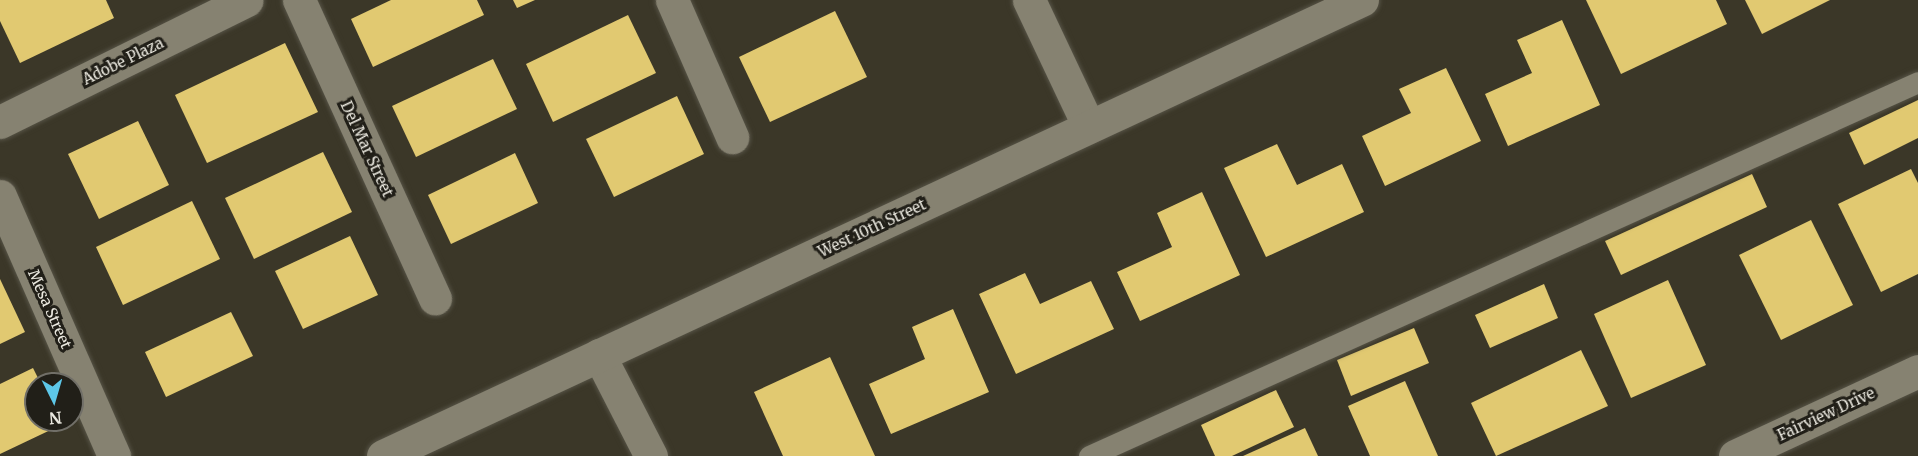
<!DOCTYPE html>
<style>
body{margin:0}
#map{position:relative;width:1918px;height:456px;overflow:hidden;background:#3b3728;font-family:Merriweather,serif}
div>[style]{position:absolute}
.building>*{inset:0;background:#e1c971}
.roads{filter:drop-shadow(0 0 2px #565346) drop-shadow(0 0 2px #565346)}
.service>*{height:21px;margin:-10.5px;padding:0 10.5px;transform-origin:10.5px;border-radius:10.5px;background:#868271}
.minor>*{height:33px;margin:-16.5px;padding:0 16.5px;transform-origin:16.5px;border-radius:16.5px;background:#868271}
.tertiary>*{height:33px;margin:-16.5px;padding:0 16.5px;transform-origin:16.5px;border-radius:16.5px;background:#868271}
span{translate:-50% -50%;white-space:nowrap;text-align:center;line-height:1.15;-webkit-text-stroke:6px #211f18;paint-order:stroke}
.street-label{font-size:15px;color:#eae8df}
.north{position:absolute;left:24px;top:372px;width:60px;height:60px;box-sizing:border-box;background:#211f18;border:2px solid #716f68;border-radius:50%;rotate:175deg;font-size:16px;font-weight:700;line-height:24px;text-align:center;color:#eae8df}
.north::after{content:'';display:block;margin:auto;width:21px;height:27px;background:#5dc7e8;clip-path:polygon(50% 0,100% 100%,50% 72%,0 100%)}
</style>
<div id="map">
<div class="building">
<div style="clip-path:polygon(0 0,106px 0,114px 18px,20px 63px,0 21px)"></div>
<div style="clip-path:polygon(391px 0,477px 0,484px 15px,373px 67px,351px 19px)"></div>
<div style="clip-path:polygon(513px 0,535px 0,517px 8px)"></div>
<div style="clip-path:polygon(1586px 0,1716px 0,1727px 24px,1621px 74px)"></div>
<div style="clip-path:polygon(1745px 0,1830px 0,1762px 34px)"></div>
<div style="clip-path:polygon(835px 11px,867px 77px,770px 122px,739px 57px)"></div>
<div style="clip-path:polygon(628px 15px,656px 73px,553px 122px,526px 64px)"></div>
<div style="clip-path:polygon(1562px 20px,1600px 105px,1508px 146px,1485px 94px,1532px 73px,1517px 40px)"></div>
<div style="clip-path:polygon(285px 43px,318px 112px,207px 163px,175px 95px)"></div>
<div style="clip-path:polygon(493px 59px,517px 109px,416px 157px,392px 106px)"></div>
<div style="clip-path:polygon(1446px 68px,1481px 141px,1385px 186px,1362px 136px,1411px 113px,1399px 89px)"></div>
<div style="clip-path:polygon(677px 96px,704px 154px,614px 197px,586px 139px)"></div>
<div style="clip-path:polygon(1918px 100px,1918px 138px,1864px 165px,1849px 133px)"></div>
<div style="clip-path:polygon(138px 121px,169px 185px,99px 219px,68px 154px)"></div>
<div style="clip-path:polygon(1277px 144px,1297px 185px,1342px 164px,1364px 212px,1266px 257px,1224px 168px)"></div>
<div style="clip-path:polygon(323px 152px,352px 212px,254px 259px,225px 198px)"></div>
<div style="clip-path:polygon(515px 153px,538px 203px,451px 244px,428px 195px)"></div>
<div style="clip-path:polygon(1911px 169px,1918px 183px,1918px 274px,1881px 292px,1838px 204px)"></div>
<div style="clip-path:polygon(1752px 174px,1767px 207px,1621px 275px,1605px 241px)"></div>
<div style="clip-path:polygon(1202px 192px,1240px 275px,1140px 321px,1117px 272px,1172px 247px,1157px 213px)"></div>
<div style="clip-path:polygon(192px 201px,220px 259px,123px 305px,96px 247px)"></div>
<div style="clip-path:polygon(1811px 220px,1853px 305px,1781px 340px,1739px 255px)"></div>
<div style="clip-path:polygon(350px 236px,378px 295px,303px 329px,275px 271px)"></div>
<div style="clip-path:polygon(1025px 273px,1040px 304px,1091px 281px,1114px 329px,1016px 374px,979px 294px)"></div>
<div style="clip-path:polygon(0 279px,25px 332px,0 344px)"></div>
<div style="clip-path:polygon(1668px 280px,1706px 365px,1631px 398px,1594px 314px)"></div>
<div style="clip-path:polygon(1544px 284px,1558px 318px,1490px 348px,1475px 315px)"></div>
<div style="clip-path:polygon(953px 309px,989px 392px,891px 434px,869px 384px,925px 359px,912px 327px)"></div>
<div style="clip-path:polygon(231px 312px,253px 356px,166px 397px,145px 352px)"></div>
<div style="clip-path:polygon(1414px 328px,1429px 363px,1351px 396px,1337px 360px)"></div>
<div style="clip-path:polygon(1581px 350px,1608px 406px,1496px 456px,1471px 403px)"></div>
<div style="clip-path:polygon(830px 357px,875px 456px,783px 456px,754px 392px)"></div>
<div style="clip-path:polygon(33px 368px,41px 384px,36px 384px,36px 420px,58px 420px,61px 425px,0 454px,0 384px)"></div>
<div style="clip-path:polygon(1405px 381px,1438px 456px,1370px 456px,1348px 406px)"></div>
<div style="clip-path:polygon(1276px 390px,1294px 427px,1232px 456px,1215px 456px,1201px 425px)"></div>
<div style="clip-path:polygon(1305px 428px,1318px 456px,1243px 456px)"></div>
</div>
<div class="roads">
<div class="service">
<div style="left:1089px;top:456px;width:909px;rotate:-24.28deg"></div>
</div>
<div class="minor">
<div style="left:299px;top:0;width:328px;rotate:65.5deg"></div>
<div style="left:672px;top:0;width:150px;rotate:66.3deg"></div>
<div style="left:1029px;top:0;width:140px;rotate:64.7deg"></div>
<div style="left:0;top:122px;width:275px;rotate:-26.3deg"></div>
<div style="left:0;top:196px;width:284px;rotate:66.3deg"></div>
<div style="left:599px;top:355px;width:114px;rotate:62.8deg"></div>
<div style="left:1735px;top:456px;width:202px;rotate:-24.9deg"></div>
</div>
<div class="tertiary">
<div style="left:383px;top:456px;width:1080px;rotate:-24.98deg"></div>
</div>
</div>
<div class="street-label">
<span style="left:123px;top:61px;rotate:-26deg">Adobe Plaza</span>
<span style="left:367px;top:149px;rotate:65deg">Del Mar Street</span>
<span style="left:872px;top:228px;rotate:-25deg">West 10th Street</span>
<span style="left:50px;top:309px;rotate:66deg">Mesa Street</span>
<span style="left:1826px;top:414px;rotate:-25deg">Fairview Drive</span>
</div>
<div class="north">N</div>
</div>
